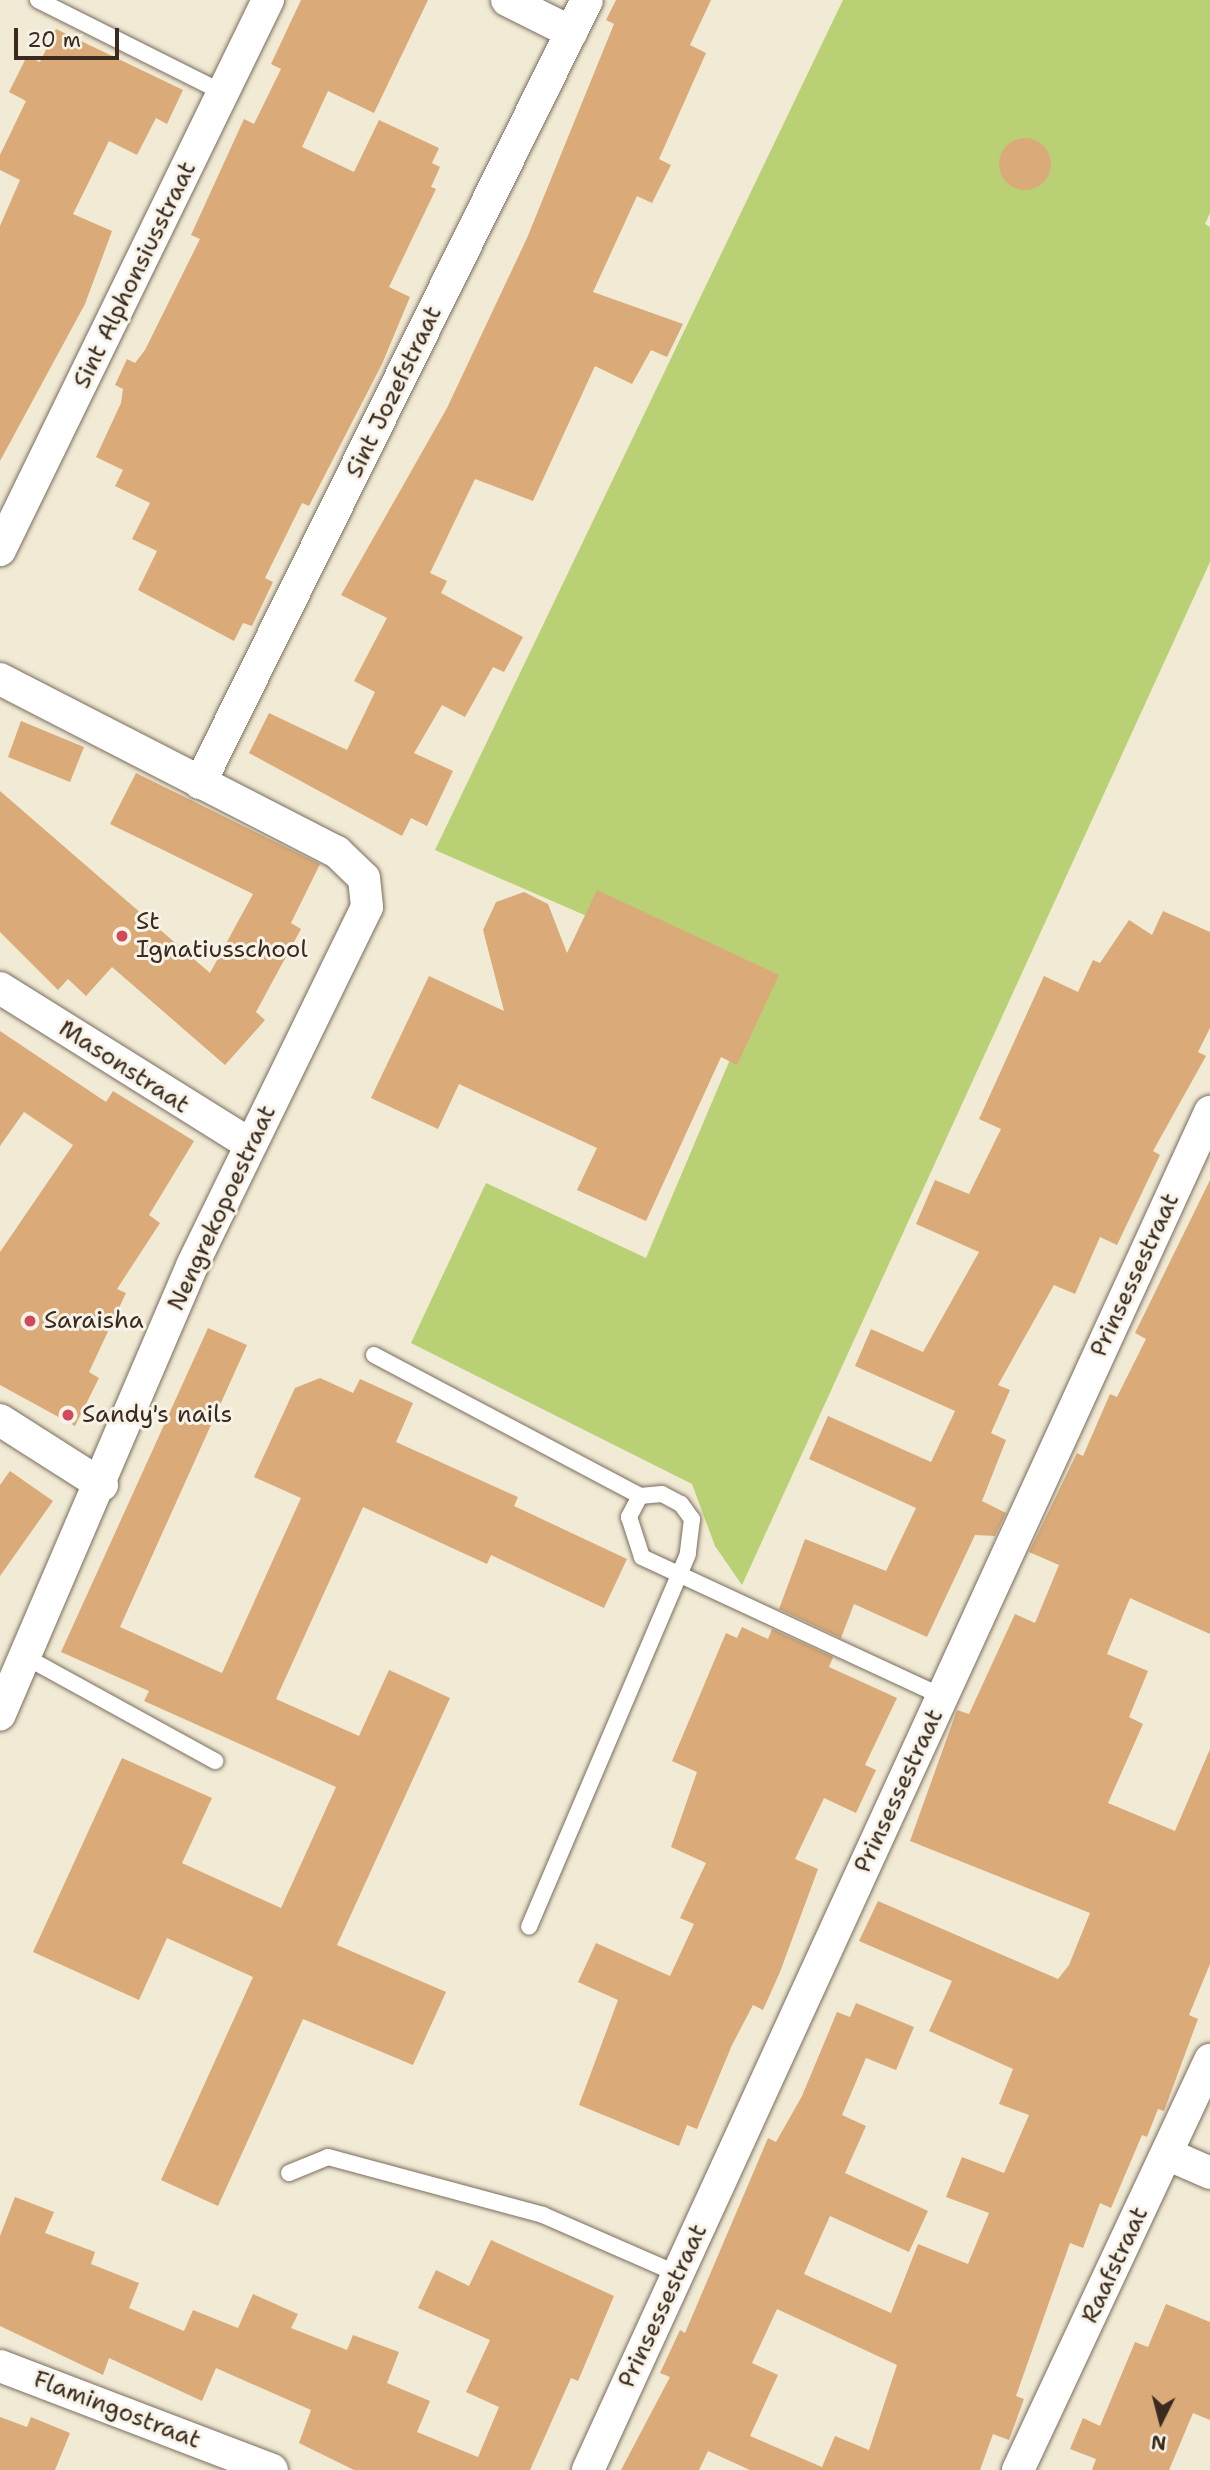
<!DOCTYPE html>
<style>
body{margin:0}
#map{position:relative;width:1210px;height:2470px;overflow:hidden;background:#f1ead4;font-family:"Shantell Sans",sans-serif}
div>[style]{position:absolute}
.green>*{inset:0;background:#b9d074}
.building>*{inset:0;background:#daab79}
.round{border-radius:50%}
.roads{filter:drop-shadow(0 0 2px #7b6d5e) drop-shadow(0 0 2px #7b6d5e)}
.service>*{height:16px;margin:-8px;padding:0 8px;transform-origin:8px;border-radius:8px;background:#fff}
.minor>*{height:32px;margin:-16px;padding:0 16px;transform-origin:16px;border-radius:16px;background:#fff}
.dots>*{width:19px;height:19px;translate:-50% -50%;box-sizing:border-box;border:4px solid #f7f3e8;border-radius:50%}
span{translate:-50% -50%;white-space:nowrap;text-align:center;line-height:1.15;-webkit-text-stroke:6px #f7f3e8;paint-order:stroke}
.street-label{font-size:24px;color:#3b2a1e}
.poi-label{font-size:24px;color:#3b2a1e}
.left{translate:0 -50%;text-align:left}
.north{position:absolute;left:1126px;top:2386px;width:70px;height:70px;-webkit-text-stroke:5px #f7f3e8;paint-order:stroke;rotate:186deg;font-size:19px;font-weight:700;line-height:28px;text-align:center;color:#3b2a1e}
.north::after{content:'';display:block;margin:auto;width:24px;height:32px;background:#3b2a1e;clip-path:polygon(50% 0,100% 100%,50% 72%,0 100%)}
.scale{position:absolute;left:14px;top:28px;width:105px;height:32px;box-sizing:border-box;border:4px solid #3b2a1e;border-top:0;padding-left:9px;font-size:21px;line-height:24px;white-space:nowrap;color:#3b2a1e;-webkit-text-stroke:5px #f7f3e8;paint-order:stroke}
</style>
<div id="map">
<div class="green">
<div style="clip-path:polygon(843px 0,1210px 0,1210px 213px,1205px 224px,1210px 227px,1210px 562px,742px 1585px,715px 1546px,692px 1484px,411px 1343px,486px 1183px,646px 1258px,759px 991px,435px 850px)"></div>
</div>
<div class="building">
<div style="clip-path:polygon(301px 0,428px 0,374px 113px,328px 91px,302px 147px,354px 172px,379px 120px,439px 148px,432px 163px,440px 167px,431px 187px,436px 189px,389px 287px,410px 297px,382px 364px,309px 506px,302px 503px,265px 578px,273px 582px,252px 626px,243px 623px,234px 641px,138px 590px,157px 551px,132px 539px,150px 503px,115px 486px,123px 470px,96px 457px,121px 403px,123px 389px,115px 385px,127px 359px,135px 363px,145px 350px,200px 239px,191px 235px,244px 119px,254px 124px,281px 69px,271px 64px)"></div>
<div style="clip-path:polygon(616px 0,711px 0,690px 45px,706px 53px,659px 159px,671px 165px,652px 203px,637px 196px,593px 292px,683px 324px,667px 357px,651px 350px,632px 384px,595px 366px,533px 501px,475px 479px,430px 573px,447px 581px,441px 593px,523px 637px,504px 672px,493px 667px,465px 717px,442px 705px,414px 753px,453px 771px,427px 826px,411px 818px,402px 836px,249px 753px,269px 713px,347px 750px,375px 692px,354px 681px,387px 618px,341px 595px,447px 408px,527px 238px,614px 24px,606px 20px)"></div>
<div style="clip-path:polygon(56px 29px,183px 90px,167px 124px,156px 118px,137px 155px,109px 141px,73px 214px,112px 231px,85px 304px,0 461px,0 226px,20px 180px,0 170px,0 155px,26px 101px,9px 92px,27px 56px,40px 62px)"></div>
<div class="round" style="left:999px;top:138px;width:52px;height:52px"></div>
<div style="clip-path:polygon(21px 721px,84px 747px,70px 782px,8px 757px)"></div>
<div style="clip-path:polygon(136px 773px,320px 864px,291px 923px,301px 929px,256px 1012px,265px 1020px,225px 1065px,112px 967px,86px 996px,68px 979px,58px 990px,0 932px,0 791px,210px 973px,253px 894px,110px 824px)"></div>
<div style="clip-path:polygon(597px 890px,779px 975px,737px 1065px,721px 1057px,646px 1221px,577px 1190px,597px 1148px,459px 1084px,438px 1129px,371px 1098px,429px 976px,504px 1011px,483px 930px,496px 902px,524px 892px,548px 904px,567px 953px)"></div>
<div style="clip-path:polygon(1163px 911px,1210px 932px,1210px 1028px,1198px 1052px,1206px 1056px,1153px 1151px,1160px 1155px,1117px 1245px,1100px 1237px,1075px 1294px,1054px 1285px,998px 1385px,1010px 1390px,991px 1433px,1006px 1440px,982px 1501px,1006px 1513px,995px 1536px,975px 1535px,927px 1637px,854px 1604px,841px 1638px,779px 1609px,805px 1539px,886px 1571px,916px 1508px,809px 1459px,828px 1416px,931px 1462px,955px 1411px,855px 1366px,871px 1329px,923px 1352px,979px 1252px,916px 1224px,935px 1180px,969px 1194px,1001px 1129px,979px 1119px,1044px 976px,1078px 992px,1093px 960px,1100px 963px,1129px 920px,1152px 935px)"></div>
<div style="clip-path:polygon(0 1031px,106px 1102px,113px 1091px,194px 1141px,149px 1215px,160px 1223px,117px 1289px,126px 1293px,89px 1372px,99px 1378px,75px 1426px,0 1385px,0 1252px,73px 1145px,24px 1112px,0 1146px)"></div>
<div style="clip-path:polygon(evenodd,1210px 1180px,1210px 1634px,1130px 1598px,1107px 1654px,1148px 1671px,1129px 1717px,1143px 1724px,1108px 1803px,1175px 1831px,1210px 1749px,1210px 1964px,1189px 2015px,1198px 2019px,1164px 2111px,1158px 2109px,1147px 2137px,1142px 2135px,1111px 2208px,1100px 2203px,1083px 2248px,1070px 2243px,1016px 2396px,1024px 2399px,1009px 2440px,993px 2434px,980px 2470px,750px 2470px,708px 2451px,699px 2470px,621px 2470px,670px 2377px,660px 2373px,680px 2330px,685px 2333px,768px 2138px,776px 2142px,802px 2096px,837px 2012px,850px 2017px,856px 2003px,914px 2027px,896px 2070px,866px 2058px,842px 2115px,866px 2126px,845px 2173px,928px 2211px,909px 2252px,830px 2216px,804px 2274px,891px 2313px,918px 2244px,968px 2264px,989px 2213px,946px 2197px,962px 2157px,1004px 2173px,1029px 2115px,999px 2104px,1013px 2069px,929px 2031px,952px 1981px,859px 1941px,878px 1901px,1058px 1979px,1069px 1965px,1090px 1913px,910px 1841px,957px 1710px,969px 1714px,1015px 1614px,1035px 1623px,1059px 1565px,1029px 1552px,1077px 1453px,1083px 1456px,1110px 1394px,1117px 1397px,1146px 1339px,1135px 1333px,1210px 1180px,777px 2309px,897px 2365px,869px 2450px,835px 2436px,822px 2467px,750px 2436px,778px 2375px,752px 2363px,777px 2309px)"></div>
<div style="clip-path:polygon(208px 1328px,247px 1345px,120px 1627px,222px 1673px,301px 1498px,254px 1477px,295px 1388px,320px 1378px,353px 1393px,360px 1379px,413px 1403px,396px 1442px,518px 1497px,514px 1506px,627px 1559px,604px 1608px,491px 1555px,487px 1564px,363px 1507px,276px 1699px,359px 1736px,389px 1670px,450px 1698px,337px 1945px,446px 1992px,413px 2065px,303px 2019px,218px 2206px,161px 2180px,253px 1977px,167px 1938px,139px 2000px,33px 1952px,122px 1758px,212px 1798px,182px 1863px,281px 1908px,336px 1787px,144px 1701px,149px 1691px,61px 1652px)"></div>
<div style="clip-path:polygon(10px 1471px,53px 1501px,0 1576px,0 1485px)"></div>
<div style="clip-path:polygon(742px 1627px,768px 1639px,772px 1629px,833px 1657px,829px 1667px,897px 1698px,865px 1765px,876px 1770px,856px 1813px,824px 1798px,795px 1859px,818px 1869px,780px 1972px,763px 2010px,753px 2005px,732px 2045px,697px 2129px,687px 2125px,679px 2146px,579px 2105px,618px 2000px,578px 1982px,596px 1943px,670px 1976px,694px 1924px,680px 1918px,706px 1863px,671px 1847px,697px 1772px,672px 1761px,726px 1633px,737px 1638px)"></div>
<div style="clip-path:polygon(15px 2197px,54px 2212px,45px 2233px,95px 2252px,91px 2264px,139px 2283px,129px 2308px,184px 2331px,193px 2310px,238px 2328px,253px 2294px,298px 2314px,291px 2328px,347px 2350px,353px 2335px,399px 2352px,387px 2383px,430px 2401px,417px 2432px,478px 2457px,499px 2407px,466px 2392px,490px 2340px,418px 2308px,436px 2270px,469px 2286px,491px 2240px,614px 2296px,578px 2381px,571px 2378px,530px 2470px,354px 2470px,299px 2443px,311px 2410px,216px 2368px,202px 2401px,109px 2358px,103px 2375px,0 2326px,0 2236px)"></div>
<div style="clip-path:polygon(1166px 2304px,1210px 2322px,1210px 2420px,1193px 2413px,1169px 2470px,1092px 2470px,1096px 2459px,1070px 2449px,1083px 2418px,1100px 2426px,1135px 2342px,1148px 2347px)"></div>
<div style="clip-path:polygon(0 2417px,27px 2427px,31px 2417px,70px 2433px,55px 2470px,0 2470px)"></div>
</div>
<div class="roads">
<div class="service">
<div style="left:38px;top:0;width:208px;rotate:26.6deg"></div>
<div style="left:374px;top:1355px;width:301px;rotate:27.9deg"></div>
<div style="left:640px;top:1496px;width:22px;rotate:-5deg"></div>
<div style="left:662px;top:1494px;width:21px;rotate:28deg"></div>
<div style="left:681px;top:1504px;width:19px;rotate:54deg"></div>
<div style="left:692px;top:1519px;width:35px;rotate:97deg"></div>
<div style="left:688px;top:1554px;width:405px;rotate:113.1deg"></div>
<div style="left:640px;top:1496px;width:24px;rotate:118deg"></div>
<div style="left:629px;top:1517px;width:42px;rotate:72deg"></div>
<div style="left:642px;top:1557px;width:332px;rotate:24.9deg"></div>
<div style="left:26px;top:1657px;width:216px;rotate:28.8deg"></div>
<div style="left:289px;top:2173px;width:42px;rotate:-22.3deg"></div>
<div style="left:328px;top:2157px;width:223px;rotate:15.1deg"></div>
<div style="left:543px;top:2215px;width:147px;rotate:23.6deg"></div>
</div>
<div class="minor">
<div style="left:507px;top:0;width:72px;rotate:26.6deg"></div>
<div style="left:0;top:550px;width:612px;rotate:-64.02deg"></div>
<div style="left:0;top:679px;width:379px;rotate:27.2deg"></div>
<div style="left:337px;top:852px;width:37px;rotate:44deg"></div>
<div style="left:364px;top:878px;width:29px;rotate:84deg"></div>
<div style="left:367px;top:907px;width:399px;rotate:116deg"></div>
<div style="left:192px;top:1266px;width:488px;rotate:113.2deg"></div>
<div style="left:200px;top:783px;width:873px;rotate:-63.7deg"></div>
<div style="left:0;top:988px;width:295px;rotate:32deg"></div>
<div style="left:0;top:1420px;width:121px;rotate:32.5deg"></div>
<div style="left:1167px;top:2154px;width:47px;rotate:23.8deg"></div>
<div style="left:0;top:2366px;width:291px;rotate:20.9deg"></div>
<div style="left:588px;top:2470px;width:1494px;rotate:-65.39deg"></div>
<div style="left:1018px;top:2470px;width:453px;rotate:-64.9deg"></div>
</div>
</div>
<div class="dots">
<div style="left:122px;top:936px;background:#d1495b"></div>
<div style="left:30px;top:1321px;background:#d1495b"></div>
<div style="left:68px;top:1415px;background:#d1495b"></div>
</div>
<div class="street-label">
<span style="left:135px;top:275px;rotate:-64deg">Sint Alphonsiusstraat</span>
<span style="left:394px;top:392px;rotate:-64deg">Sint Jozefstraat</span>
<span style="left:124px;top:1067px;rotate:33deg">Masonstraat</span>
<span style="left:222px;top:1208px;rotate:-65deg">Nengrekopoestraat</span>
<span style="left:1135px;top:1275px;rotate:-65deg">Prinsessestraat</span>
<span style="left:899px;top:1791px;rotate:-65deg">Prinsessestraat</span>
<span style="left:1115px;top:2265px;rotate:-65deg">Raafstraat</span>
<span style="left:663px;top:2306px;rotate:-65deg">Prinsessestraat</span>
<span style="left:117px;top:2410px;rotate:21deg">Flamingostraat</span>
</div>
<div class="poi-label">
<span class="left" style="left:136px;top:936px">St<br>Ignatiusschool</span>
<span class="left" style="left:44px;top:1321px">Saraisha</span>
<span class="left" style="left:82px;top:1415px">Sandy's nails</span>
</div>
<div class="north">N</div>
<div class="scale">20 m</div>
</div>
